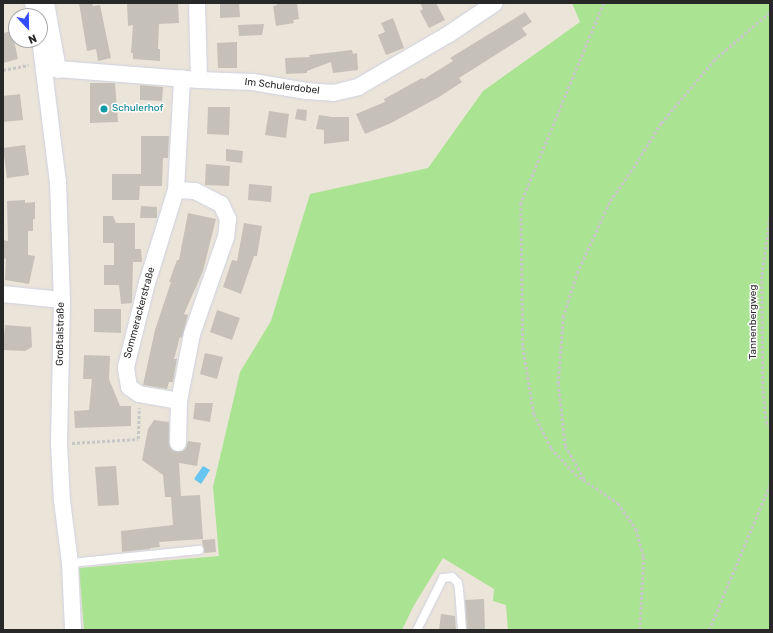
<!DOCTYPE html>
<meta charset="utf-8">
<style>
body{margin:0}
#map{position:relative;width:773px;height:633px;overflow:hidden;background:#ebe4d8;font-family:Rubik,sans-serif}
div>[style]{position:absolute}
.green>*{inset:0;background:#aae492}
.water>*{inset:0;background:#67c6f1}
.building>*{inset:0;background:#c6c1b8}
.path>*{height:2.5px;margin-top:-1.25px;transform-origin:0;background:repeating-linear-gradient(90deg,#c7c7c7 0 3px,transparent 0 5px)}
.roads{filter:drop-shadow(0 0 1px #ced1e2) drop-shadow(0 0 1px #ced1e2)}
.lane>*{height:8px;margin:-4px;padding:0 4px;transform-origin:4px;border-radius:4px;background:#fff}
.street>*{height:16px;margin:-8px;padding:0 8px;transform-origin:8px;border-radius:8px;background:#fff}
.dots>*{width:11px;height:11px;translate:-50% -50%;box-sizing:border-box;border:2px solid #fff;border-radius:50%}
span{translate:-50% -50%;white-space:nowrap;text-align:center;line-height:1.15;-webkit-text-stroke:3px #fff;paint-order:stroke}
.street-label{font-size:10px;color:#282828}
.culture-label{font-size:10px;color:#0d838f}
.left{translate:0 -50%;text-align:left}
.frame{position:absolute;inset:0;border:4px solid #282828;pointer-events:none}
.north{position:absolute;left:8px;top:8px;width:40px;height:40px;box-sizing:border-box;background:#fff;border:1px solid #a9a9a9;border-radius:50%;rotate:158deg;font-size:11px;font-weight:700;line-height:16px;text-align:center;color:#282828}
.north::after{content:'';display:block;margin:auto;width:14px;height:18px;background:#324dff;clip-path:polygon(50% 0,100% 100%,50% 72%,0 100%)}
</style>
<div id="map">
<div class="green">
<div style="clip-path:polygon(572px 3px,770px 3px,770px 630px,508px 630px,506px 605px,493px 601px,494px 589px,443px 558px,413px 607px,402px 630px,84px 630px,79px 568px,219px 556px,213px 487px,240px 372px,271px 321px,310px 194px,428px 168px,483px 91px,580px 22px)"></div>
</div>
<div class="water">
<div style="clip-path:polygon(203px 466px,210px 470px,201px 484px,194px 479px)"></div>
</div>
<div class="building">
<div style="clip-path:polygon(79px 3px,92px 3px,93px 6px,100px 5px,111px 58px,98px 61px,96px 49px,87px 51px)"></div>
<div style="clip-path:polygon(127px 3px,178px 3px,179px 23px,159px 24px,158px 49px,160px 49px,160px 61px,133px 59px,133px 53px,131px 53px,133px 25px,128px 26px)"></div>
<div style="clip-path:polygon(220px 3px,239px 3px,240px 17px,220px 18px)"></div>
<div style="clip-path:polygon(277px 3px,297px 3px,299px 19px,293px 20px,294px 23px,276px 26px,273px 6px,277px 5px)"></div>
<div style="clip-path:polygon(420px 3px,436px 3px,445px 20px,429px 28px,420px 11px,423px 9px)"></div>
<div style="clip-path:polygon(525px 12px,532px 22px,522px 28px,527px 35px,459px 78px,462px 82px,439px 97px,391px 123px,365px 134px,356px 114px,385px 102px,384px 99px,422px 78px,424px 79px,453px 61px,450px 58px)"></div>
<div style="clip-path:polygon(393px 18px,404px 48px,386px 55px,378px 35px,385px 32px,381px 23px)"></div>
<div style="clip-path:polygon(264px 24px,262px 35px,239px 36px,238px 25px)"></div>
<div style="clip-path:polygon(12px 31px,18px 59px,3px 63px,3px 33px)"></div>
<div style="clip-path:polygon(237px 42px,237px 68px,218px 68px,217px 43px)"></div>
<div style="clip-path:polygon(352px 50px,353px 54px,357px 53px,358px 70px,333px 73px,331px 62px,307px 71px,307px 73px,286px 74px,285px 58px,310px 57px,309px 55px)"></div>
<div style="clip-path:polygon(90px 83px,115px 83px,118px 122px,90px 123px)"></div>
<div style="clip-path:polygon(140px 85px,163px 87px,162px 101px,140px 100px)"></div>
<div style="clip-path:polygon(20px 94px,23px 120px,3px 122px,3px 96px)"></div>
<div style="clip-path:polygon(208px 107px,230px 107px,229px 135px,207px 134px)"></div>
<div style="clip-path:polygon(297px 109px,307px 110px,306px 121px,295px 119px)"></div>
<div style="clip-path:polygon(269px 111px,289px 114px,286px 138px,265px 135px)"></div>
<div style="clip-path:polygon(319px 115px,332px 117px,349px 117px,349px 141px,324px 144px,324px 130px,316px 129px)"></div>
<div style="clip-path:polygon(141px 136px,169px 136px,168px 158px,163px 158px,162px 186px,140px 186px,139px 200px,112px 200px,112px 174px,141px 174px)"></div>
<div style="clip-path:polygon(25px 145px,29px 175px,7px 178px,3px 148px)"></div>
<div style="clip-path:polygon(226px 149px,243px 151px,242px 163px,226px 161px)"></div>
<div style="clip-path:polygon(206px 164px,230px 166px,229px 186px,205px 185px)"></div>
<div style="clip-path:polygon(249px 184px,272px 186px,271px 202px,248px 200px)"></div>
<div style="clip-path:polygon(25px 200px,25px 203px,35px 202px,35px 219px,33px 219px,33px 231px,28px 231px,28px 255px,35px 256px,29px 284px,5px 280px,6px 259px,3px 258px,3px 240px,8px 241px,7px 201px)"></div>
<div style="clip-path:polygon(141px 206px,157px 207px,157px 218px,140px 218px)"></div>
<div style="clip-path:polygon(188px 213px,216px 219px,203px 271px,184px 314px,188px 315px,182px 338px,180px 337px,174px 359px,177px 359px,173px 382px,169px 382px,167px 389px,143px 385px,155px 330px,171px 282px,169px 282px,177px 260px,179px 260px)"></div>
<div style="clip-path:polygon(103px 216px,113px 216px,116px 223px,135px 223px,135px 249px,141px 249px,142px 262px,133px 262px,132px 303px,121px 304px,119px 285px,104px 285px,104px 265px,114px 265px,114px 243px,103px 243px)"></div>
<div style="clip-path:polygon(244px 223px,262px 226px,257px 256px,254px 256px,241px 294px,223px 287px,232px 260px,237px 261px)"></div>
<div style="clip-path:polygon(94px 309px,121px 309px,121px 333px,94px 332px)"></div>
<div style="clip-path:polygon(217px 310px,240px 318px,232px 340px,210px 332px)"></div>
<div style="clip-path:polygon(5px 325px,31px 327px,32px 347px,25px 351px,3px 350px)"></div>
<div style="clip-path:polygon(205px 353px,223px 357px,217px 379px,200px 374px)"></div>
<div style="clip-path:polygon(84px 355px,110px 356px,109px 379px,120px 406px,131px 406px,131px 426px,75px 428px,74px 411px,89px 410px,92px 379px,83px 379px)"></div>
<div style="clip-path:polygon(195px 403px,213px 403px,210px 422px,193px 419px)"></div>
<div style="clip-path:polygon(154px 420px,169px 422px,169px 443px,173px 451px,183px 451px,186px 448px,188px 441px,201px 443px,197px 466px,179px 463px,181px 496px,200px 495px,203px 539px,159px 542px,160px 547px,150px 548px,150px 549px,122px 552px,121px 531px,173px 525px,171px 497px,165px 497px,163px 475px,142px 460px,148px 429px)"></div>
<div style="clip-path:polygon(116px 466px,119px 505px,98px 506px,95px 467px)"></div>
<div style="clip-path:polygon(215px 539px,216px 552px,204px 553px,202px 540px)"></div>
<div style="clip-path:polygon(484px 599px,485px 630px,467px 630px,465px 600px)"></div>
<div style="clip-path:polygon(441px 614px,455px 616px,456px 630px,439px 630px)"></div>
</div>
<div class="path">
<div style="left:604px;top:3px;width:217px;rotate:112.5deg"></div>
<div style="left:521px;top:203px;width:144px;rotate:89.2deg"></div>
<div style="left:523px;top:347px;width:68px;rotate:80.7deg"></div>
<div style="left:534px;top:414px;width:38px;rotate:63deg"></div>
<div style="left:551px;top:448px;width:35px;rotate:47deg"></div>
<div style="left:575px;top:474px;width:52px;rotate:34deg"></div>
<div style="left:618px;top:503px;width:32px;rotate:55deg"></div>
<div style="left:636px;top:529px;width:29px;rotate:74deg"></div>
<div style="left:644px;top:557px;width:73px;rotate:93.1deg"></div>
<div style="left:3px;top:70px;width:26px;rotate:-11deg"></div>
<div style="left:770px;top:217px;width:60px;rotate:97.7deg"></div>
<div style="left:762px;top:276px;width:110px;rotate:89.5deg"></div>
<div style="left:763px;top:386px;width:35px;rotate:85deg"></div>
<div style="left:766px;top:421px;width:7px;rotate:56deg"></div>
<div style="left:72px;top:443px;width:66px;rotate:-3.5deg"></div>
<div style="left:138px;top:439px;width:31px;rotate:-88deg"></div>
<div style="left:584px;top:479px;width:38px;rotate:-120deg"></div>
<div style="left:565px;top:446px;width:62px;rotate:-96.4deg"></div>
<div style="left:558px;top:384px;width:67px;rotate:-85.7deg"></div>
<div style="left:563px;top:317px;width:46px;rotate:-72.3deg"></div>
<div style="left:577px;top:273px;width:79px;rotate:-65.4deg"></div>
<div style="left:610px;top:201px;width:40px;rotate:-55.1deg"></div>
<div style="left:633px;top:168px;width:53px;rotate:-58.1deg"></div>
<div style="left:661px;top:123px;width:82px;rotate:-49.9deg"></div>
<div style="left:714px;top:60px;width:74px;rotate:-40.6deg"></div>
<div style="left:709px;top:630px;width:158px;rotate:-67.3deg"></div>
</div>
<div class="roads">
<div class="lane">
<div style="left:70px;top:563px;width:130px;rotate:-5.8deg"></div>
<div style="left:417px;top:630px;width:58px;rotate:-63.4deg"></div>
<div style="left:443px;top:578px;width:9px;rotate:-6deg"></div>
<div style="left:452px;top:577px;width:8px;rotate:45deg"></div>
<div style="left:458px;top:583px;width:6px;rotate:81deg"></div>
<div style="left:459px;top:589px;width:41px;rotate:85.8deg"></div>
</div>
<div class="street">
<div style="left:33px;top:3px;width:13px;rotate:77deg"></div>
<div style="left:46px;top:3px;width:68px;rotate:79.8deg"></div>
<div style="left:197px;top:3px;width:77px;rotate:88.5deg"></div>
<div style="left:40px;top:38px;width:145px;rotate:82.9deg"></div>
<div style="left:58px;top:182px;width:118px;rotate:88.1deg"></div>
<div style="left:62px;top:300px;width:144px;rotate:91.2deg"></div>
<div style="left:59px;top:444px;width:57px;rotate:87deg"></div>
<div style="left:62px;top:501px;width:63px;rotate:82.6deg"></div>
<div style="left:70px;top:563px;width:67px;rotate:87.4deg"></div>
<div style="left:45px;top:68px;width:154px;rotate:4.5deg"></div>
<div style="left:199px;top:80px;width:54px;rotate:2.1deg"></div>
<div style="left:253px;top:82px;width:54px;rotate:9.6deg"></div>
<div style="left:306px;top:91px;width:27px;rotate:4deg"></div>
<div style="left:333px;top:93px;width:26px;rotate:-13deg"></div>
<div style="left:358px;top:87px;width:105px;rotate:-30.2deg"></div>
<div style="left:449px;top:34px;width:55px;rotate:-34deg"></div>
<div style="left:176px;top:190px;width:19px;rotate:3deg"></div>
<div style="left:195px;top:191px;width:29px;rotate:27deg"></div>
<div style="left:221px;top:204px;width:17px;rotate:65deg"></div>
<div style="left:228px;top:219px;width:18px;rotate:96deg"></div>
<div style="left:226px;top:237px;width:103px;rotate:109.3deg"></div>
<div style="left:192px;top:334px;width:68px;rotate:101deg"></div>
<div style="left:179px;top:401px;width:42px;rotate:91.4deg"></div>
<div style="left:3px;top:294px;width:59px;rotate:5.8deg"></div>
<div style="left:179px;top:401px;width:41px;rotate:-170.1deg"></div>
<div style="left:139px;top:394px;width:12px;rotate:-145deg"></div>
<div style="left:129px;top:387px;width:20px;rotate:-99deg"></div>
<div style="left:126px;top:367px;width:87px;rotate:-76deg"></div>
<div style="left:147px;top:283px;width:97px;rotate:-72.7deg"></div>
<div style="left:176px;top:190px;width:112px;rotate:-86.9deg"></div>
</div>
</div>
<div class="dots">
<div style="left:104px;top:109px;background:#0f9aa8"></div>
</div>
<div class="street-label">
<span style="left:282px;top:87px;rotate:7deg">Im Schulerdobel</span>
<span style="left:140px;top:313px;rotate:-75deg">Sommerackerstraße</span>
<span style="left:754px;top:322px;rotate:-90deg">Tannenbergweg</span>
<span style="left:61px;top:334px;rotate:-89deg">Großtalstraße</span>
</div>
<div class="culture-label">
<span class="left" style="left:112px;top:109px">Schulerhof</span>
</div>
<div class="frame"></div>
<div class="north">N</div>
</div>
